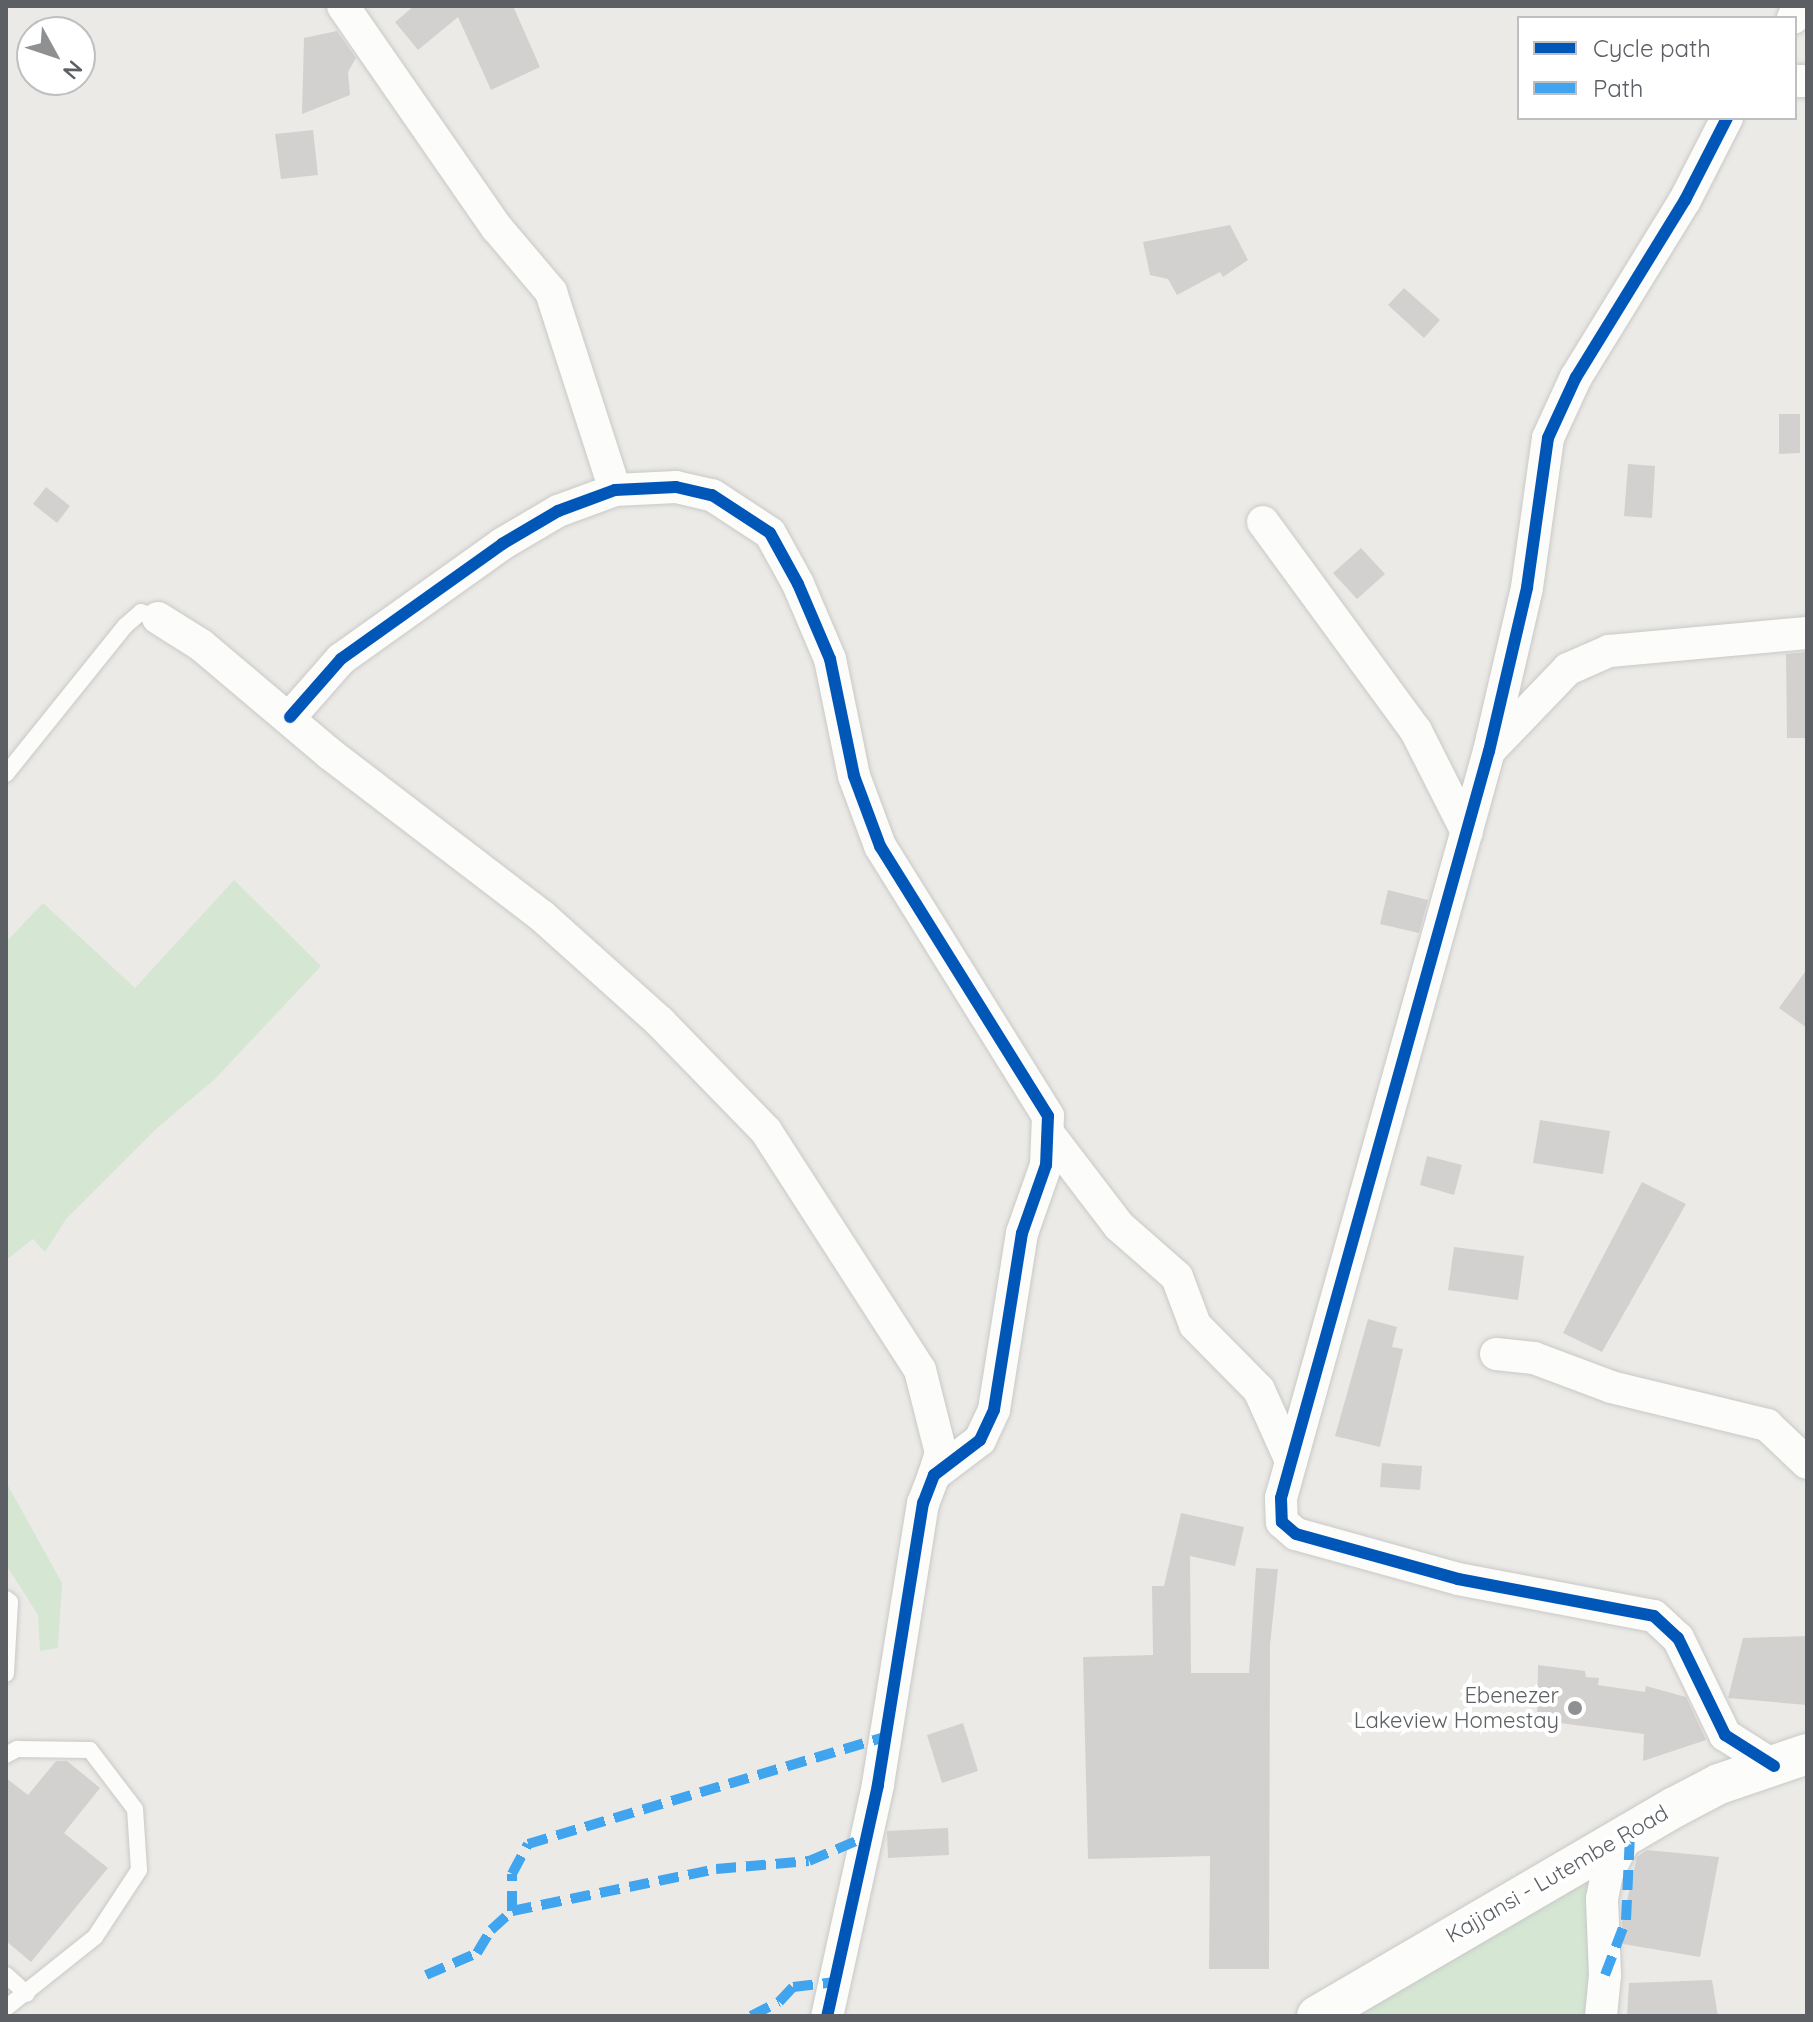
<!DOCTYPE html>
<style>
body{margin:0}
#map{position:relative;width:1813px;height:2022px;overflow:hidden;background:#eceae6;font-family:Quicksand,sans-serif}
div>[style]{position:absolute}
.green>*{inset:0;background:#d5e6d3}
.building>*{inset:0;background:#d3d1cf}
.roads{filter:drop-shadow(0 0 2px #c8c9c8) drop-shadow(0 0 2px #c8c9c8)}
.service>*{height:16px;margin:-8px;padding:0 8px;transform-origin:8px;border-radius:8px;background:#fcfcfb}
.minor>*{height:32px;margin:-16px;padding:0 16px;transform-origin:16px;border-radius:16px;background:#fcfcfb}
.tertiary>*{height:40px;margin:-20px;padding:0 20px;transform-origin:20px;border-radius:20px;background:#fcfcfb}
.quiet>*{height:10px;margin-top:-5px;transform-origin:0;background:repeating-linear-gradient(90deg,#40a5ee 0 20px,transparent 0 30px)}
.cycleway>*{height:12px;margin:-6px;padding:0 6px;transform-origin:6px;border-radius:6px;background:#0057b8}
.dots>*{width:22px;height:22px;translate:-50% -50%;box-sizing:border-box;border:4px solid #fff;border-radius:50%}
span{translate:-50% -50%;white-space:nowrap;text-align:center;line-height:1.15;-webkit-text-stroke:8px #fff;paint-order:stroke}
.poi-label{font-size:22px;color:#5c6064}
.right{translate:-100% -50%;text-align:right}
.street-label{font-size:22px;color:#5c6064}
.frame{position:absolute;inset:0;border:8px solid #5c6064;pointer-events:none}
.legend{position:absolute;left:1517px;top:16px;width:280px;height:104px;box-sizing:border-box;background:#fff;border:2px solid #bebfc1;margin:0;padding:10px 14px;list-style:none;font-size:24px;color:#5c6064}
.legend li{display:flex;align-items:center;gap:16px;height:40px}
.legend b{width:40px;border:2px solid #bebfc1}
.north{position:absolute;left:16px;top:16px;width:80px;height:80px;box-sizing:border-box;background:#fff;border:2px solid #bebfc1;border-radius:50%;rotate:130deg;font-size:22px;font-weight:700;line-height:32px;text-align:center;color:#5c6064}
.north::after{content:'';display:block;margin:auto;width:28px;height:36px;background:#8e9092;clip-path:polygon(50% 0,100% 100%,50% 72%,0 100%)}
</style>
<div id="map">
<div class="green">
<div style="clip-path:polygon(234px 880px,321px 966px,215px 1079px,157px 1128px,66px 1219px,45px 1252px,33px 1239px,6px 1260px,6px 942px,43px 903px,135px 988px)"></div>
<div style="clip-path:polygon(6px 1482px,62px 1583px,58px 1648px,40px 1651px,38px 1615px,6px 1565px)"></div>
<div style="clip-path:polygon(1606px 1862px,1591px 2016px,1343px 2016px)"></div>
</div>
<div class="building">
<div style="clip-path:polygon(414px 6px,513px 6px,540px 67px,491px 90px,458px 17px,418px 50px,395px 22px)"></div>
<div style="clip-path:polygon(337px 31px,356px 58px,348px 72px,350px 95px,302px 114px,304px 38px)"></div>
<div style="clip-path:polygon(313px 130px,318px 175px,281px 179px,275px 134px)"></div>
<div style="clip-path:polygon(1230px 225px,1248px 260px,1223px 277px,1220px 272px,1177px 295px,1168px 279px,1150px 275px,1143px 242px)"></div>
<div style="clip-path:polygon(1404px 288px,1440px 320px,1424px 338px,1388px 305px)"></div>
<div style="clip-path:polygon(1779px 414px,1800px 414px,1800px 453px,1779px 454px)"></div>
<div style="clip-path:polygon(1628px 464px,1655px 466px,1652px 518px,1624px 516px)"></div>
<div style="clip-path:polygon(46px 487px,70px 506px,57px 523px,33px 504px)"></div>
<div style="clip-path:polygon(1361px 548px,1385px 574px,1357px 599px,1333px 573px)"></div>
<div style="clip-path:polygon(1807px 652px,1807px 738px,1787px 738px,1786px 654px)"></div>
<div style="clip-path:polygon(1388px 890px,1428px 900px,1419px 933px,1380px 924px)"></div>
<div style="clip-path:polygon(1807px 969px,1807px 1028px,1779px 1008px)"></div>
<div style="clip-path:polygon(1540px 1120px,1610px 1131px,1603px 1174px,1533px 1163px)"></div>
<div style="clip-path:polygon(1427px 1156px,1462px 1165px,1454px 1195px,1420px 1185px)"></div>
<div style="clip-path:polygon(1642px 1182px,1686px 1204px,1602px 1352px,1563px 1333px)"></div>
<div style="clip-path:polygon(1454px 1247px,1524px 1256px,1518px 1300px,1448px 1290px)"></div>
<div style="clip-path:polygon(1368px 1319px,1397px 1327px,1392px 1347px,1403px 1349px,1380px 1447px,1335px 1436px)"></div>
<div style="clip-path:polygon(1382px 1463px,1422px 1466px,1420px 1490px,1380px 1487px)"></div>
<div style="clip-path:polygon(1181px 1513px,1244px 1527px,1235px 1566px,1190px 1556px,1191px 1673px,1249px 1673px,1256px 1568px,1278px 1569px,1270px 1645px,1269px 1969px,1209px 1969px,1210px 1856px,1088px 1859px,1083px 1657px,1153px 1655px,1152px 1586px,1164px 1586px)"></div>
<div style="clip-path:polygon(1807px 1636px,1807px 1705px,1728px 1698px,1743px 1638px)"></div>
<div style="clip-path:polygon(1538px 1665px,1585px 1671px,1586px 1677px,1599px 1678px,1598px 1685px,1645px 1692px,1646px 1686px,1686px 1697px,1706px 1740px,1643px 1761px,1644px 1734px,1537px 1720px)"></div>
<div style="clip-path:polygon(963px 1723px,978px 1771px,942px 1783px,927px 1735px)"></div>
<div style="clip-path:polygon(56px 1761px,67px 1761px,100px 1788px,64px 1833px,108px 1868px,31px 1962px,6px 1941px,6px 1778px,28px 1795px)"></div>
<div style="clip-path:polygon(948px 1828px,949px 1855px,888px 1858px,887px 1831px)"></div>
<div style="clip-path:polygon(1647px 1850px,1719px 1857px,1700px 1957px,1623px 1944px,1622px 1922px,1637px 1857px)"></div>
<div style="clip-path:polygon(1712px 1980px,1718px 2016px,1627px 2016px,1629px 1983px)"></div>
</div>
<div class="roads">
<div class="service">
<div style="left:6px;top:774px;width:190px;rotate:-51.2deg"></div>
<div style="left:125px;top:626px;width:21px;rotate:-41deg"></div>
<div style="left:141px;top:612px;width:18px;rotate:19deg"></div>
<div style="left:6px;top:1599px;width:5px;rotate:37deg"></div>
<div style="left:10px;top:1602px;width:72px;rotate:93.2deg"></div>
<div style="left:6px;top:1755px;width:13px;rotate:-29deg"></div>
<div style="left:17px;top:1749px;width:73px;rotate:0.8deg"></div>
<div style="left:90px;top:1750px;width:74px;rotate:52.7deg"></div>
<div style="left:135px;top:1809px;width:61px;rotate:86.2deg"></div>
<div style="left:139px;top:1870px;width:80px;rotate:123.3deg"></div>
<div style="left:95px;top:1937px;width:114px;rotate:141.4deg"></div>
<div style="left:6px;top:1975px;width:28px;rotate:42deg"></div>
</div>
<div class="minor">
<div style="left:343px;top:6px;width:270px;rotate:55.3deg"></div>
<div style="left:497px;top:228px;width:84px;rotate:49.8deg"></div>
<div style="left:551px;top:292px;width:208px;rotate:72.1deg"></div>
<div style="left:1793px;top:18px;width:13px;rotate:-63deg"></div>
<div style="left:1795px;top:81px;width:12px"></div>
<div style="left:1727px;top:118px;width:92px;rotate:117.1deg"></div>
<div style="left:1685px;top:200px;width:208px;rotate:121.6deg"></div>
<div style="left:1576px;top:377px;width:67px;rotate:114.7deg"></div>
<div style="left:1548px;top:438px;width:151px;rotate:98deg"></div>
<div style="left:1527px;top:588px;width:167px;rotate:103.1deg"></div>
<div style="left:1489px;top:751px;width:775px;rotate:105.56deg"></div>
<div style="left:1281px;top:1498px;width:24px;rotate:88deg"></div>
<div style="left:1282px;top:1522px;width:18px;rotate:41deg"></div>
<div style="left:1296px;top:1534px;width:168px;rotate:15.5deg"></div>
<div style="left:1458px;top:1579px;width:199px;rotate:10.7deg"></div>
<div style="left:1654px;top:1616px;width:33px;rotate:43deg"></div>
<div style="left:1678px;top:1638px;width:108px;rotate:64.1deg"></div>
<div style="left:1725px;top:1735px;width:58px;rotate:32.3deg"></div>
<div style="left:1263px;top:522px;width:259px;rotate:53.8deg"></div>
<div style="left:1416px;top:731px;width:113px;rotate:63.2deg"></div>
<div style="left:158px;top:618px;width:51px;rotate:32.1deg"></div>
<div style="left:201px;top:645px;width:169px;rotate:40.2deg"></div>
<div style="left:330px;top:754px;width:267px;rotate:37.4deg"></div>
<div style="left:542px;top:916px;width:159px;rotate:41.9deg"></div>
<div style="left:660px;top:1022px;width:152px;rotate:45.8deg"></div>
<div style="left:766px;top:1131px;width:284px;rotate:57.2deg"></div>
<div style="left:920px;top:1370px;width:86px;rotate:75.8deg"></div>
<div style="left:941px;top:1453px;width:23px;rotate:108deg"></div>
<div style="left:290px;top:717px;width:77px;rotate:-48.7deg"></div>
<div style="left:341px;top:659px;width:198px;rotate:-35.5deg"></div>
<div style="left:502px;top:544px;width:65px;rotate:-30.5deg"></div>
<div style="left:558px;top:511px;width:61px;rotate:-20.2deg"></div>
<div style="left:615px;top:490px;width:61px;rotate:-2.8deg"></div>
<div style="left:676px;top:487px;width:37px;rotate:13deg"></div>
<div style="left:712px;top:495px;width:69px;rotate:33.2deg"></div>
<div style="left:770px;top:533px;width:58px;rotate:61.2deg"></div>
<div style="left:798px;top:584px;width:82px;rotate:66.9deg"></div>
<div style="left:830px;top:659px;width:119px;rotate:78.4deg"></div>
<div style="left:854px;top:776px;width:75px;rotate:69.6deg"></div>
<div style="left:880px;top:846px;width:318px;rotate:58.1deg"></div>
<div style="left:1048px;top:1116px;width:49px;rotate:92.3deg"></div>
<div style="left:1046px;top:1165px;width:72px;rotate:109.4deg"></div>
<div style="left:1022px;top:1233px;width:179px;rotate:99deg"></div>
<div style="left:994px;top:1410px;width:33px;rotate:115deg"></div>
<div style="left:980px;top:1440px;width:58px;rotate:142.7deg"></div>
<div style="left:934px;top:1475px;width:30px;rotate:111deg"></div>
<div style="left:923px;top:1503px;width:286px;rotate:99.1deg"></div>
<div style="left:878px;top:1785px;width:237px;rotate:102.4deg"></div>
<div style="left:1491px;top:749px;width:111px;rotate:-46.1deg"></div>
<div style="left:1568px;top:669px;width:45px;rotate:-23.7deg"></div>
<div style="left:1609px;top:651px;width:199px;rotate:-5.2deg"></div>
<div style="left:1051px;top:1137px;width:112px;rotate:52.6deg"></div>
<div style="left:1119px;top:1226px;width:77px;rotate:41.3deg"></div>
<div style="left:1177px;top:1277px;width:51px;rotate:69.4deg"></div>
<div style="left:1195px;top:1325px;width:91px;rotate:45.4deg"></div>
<div style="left:1259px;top:1390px;width:78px;rotate:65.7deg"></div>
<div style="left:1496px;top:1354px;width:38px;rotate:6deg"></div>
<div style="left:1534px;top:1358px;width:82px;rotate:20.6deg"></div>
<div style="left:1611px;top:1387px;width:161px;rotate:13.7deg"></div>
<div style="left:1767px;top:1425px;width:55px;rotate:43.5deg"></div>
<div style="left:1601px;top:2016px;width:41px;rotate:-84.4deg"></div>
<div style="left:1605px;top:1975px;width:76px;rotate:-92.3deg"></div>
<div style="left:1602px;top:1899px;width:25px;rotate:-79deg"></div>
<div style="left:1607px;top:1874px;width:41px;rotate:-62.2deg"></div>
</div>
<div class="tertiary">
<div style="left:1317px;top:2016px;width:415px;rotate:-30.3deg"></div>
<div style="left:1675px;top:1807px;width:50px;rotate:-27.6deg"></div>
<div style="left:1719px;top:1784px;width:93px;rotate:-18.8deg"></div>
</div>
</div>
<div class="quiet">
<div style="left:512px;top:1911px;width:37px;rotate:-90deg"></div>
<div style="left:512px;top:1874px;width:34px;rotate:-62deg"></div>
<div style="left:528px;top:1844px;width:372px;rotate:-16.7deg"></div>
<div style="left:426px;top:1975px;width:56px;rotate:-23.3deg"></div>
<div style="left:477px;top:1953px;width:27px;rotate:-59deg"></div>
<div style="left:491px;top:1930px;width:28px;rotate:-42deg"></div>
<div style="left:512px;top:1911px;width:208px;rotate:-11.6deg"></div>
<div style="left:716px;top:1869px;width:93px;rotate:-4.9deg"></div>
<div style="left:809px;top:1861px;width:64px;rotate:-23deg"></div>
<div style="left:1605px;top:1975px;width:59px;rotate:-69.1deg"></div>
<div style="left:1626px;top:1920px;width:85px;rotate:-87.3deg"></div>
<div style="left:751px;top:2016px;width:31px;rotate:-27deg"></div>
<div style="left:779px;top:2002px;width:21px;rotate:-47deg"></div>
<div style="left:793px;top:1987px;width:43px;rotate:-6.6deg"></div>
</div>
<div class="cycleway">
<div style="left:1727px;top:118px;width:92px;rotate:117.1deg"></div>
<div style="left:1685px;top:200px;width:208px;rotate:121.6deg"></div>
<div style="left:1576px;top:377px;width:67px;rotate:114.7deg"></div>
<div style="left:1548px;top:438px;width:151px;rotate:98deg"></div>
<div style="left:1527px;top:588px;width:167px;rotate:103.1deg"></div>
<div style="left:1489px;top:751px;width:775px;rotate:105.56deg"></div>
<div style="left:1281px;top:1498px;width:24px;rotate:88deg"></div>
<div style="left:1282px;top:1522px;width:18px;rotate:41deg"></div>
<div style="left:1296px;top:1534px;width:168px;rotate:15.5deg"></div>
<div style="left:1458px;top:1579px;width:199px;rotate:10.7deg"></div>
<div style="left:1654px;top:1616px;width:33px;rotate:43deg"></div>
<div style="left:1678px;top:1638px;width:108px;rotate:64.1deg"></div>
<div style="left:1725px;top:1735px;width:58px;rotate:32.3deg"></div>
<div style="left:290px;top:717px;width:77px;rotate:-48.7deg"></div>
<div style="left:341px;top:659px;width:198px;rotate:-35.5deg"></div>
<div style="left:502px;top:544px;width:65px;rotate:-30.5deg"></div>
<div style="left:558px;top:511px;width:61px;rotate:-20.2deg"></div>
<div style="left:615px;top:490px;width:61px;rotate:-2.8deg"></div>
<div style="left:676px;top:487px;width:37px;rotate:13deg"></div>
<div style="left:712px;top:495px;width:69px;rotate:33.2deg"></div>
<div style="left:770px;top:533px;width:58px;rotate:61.2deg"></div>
<div style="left:798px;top:584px;width:82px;rotate:66.9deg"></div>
<div style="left:830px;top:659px;width:119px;rotate:78.4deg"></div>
<div style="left:854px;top:776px;width:75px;rotate:69.6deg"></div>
<div style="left:880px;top:846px;width:318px;rotate:58.1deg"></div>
<div style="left:1048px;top:1116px;width:49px;rotate:92.3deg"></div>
<div style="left:1046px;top:1165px;width:72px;rotate:109.4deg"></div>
<div style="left:1022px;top:1233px;width:179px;rotate:99deg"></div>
<div style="left:994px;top:1410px;width:33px;rotate:115deg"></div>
<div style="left:980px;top:1440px;width:58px;rotate:142.7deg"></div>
<div style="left:934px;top:1475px;width:30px;rotate:111deg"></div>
<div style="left:923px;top:1503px;width:286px;rotate:99.1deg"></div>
<div style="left:878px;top:1785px;width:237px;rotate:102.4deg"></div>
</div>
<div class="dots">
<div style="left:1575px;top:1708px;background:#8e9092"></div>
</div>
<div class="poi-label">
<span class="right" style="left:1559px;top:1708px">Ebenezer<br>Lakeview Homestay</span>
</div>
<div class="street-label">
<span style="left:1557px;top:1874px;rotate:-30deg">Kajjansi - Lutembe Road</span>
</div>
<div class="frame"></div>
<ul class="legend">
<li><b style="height:10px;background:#0057b8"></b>Cycle path</li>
<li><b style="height:10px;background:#40a5ee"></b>Path</li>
</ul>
<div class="north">N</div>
</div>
